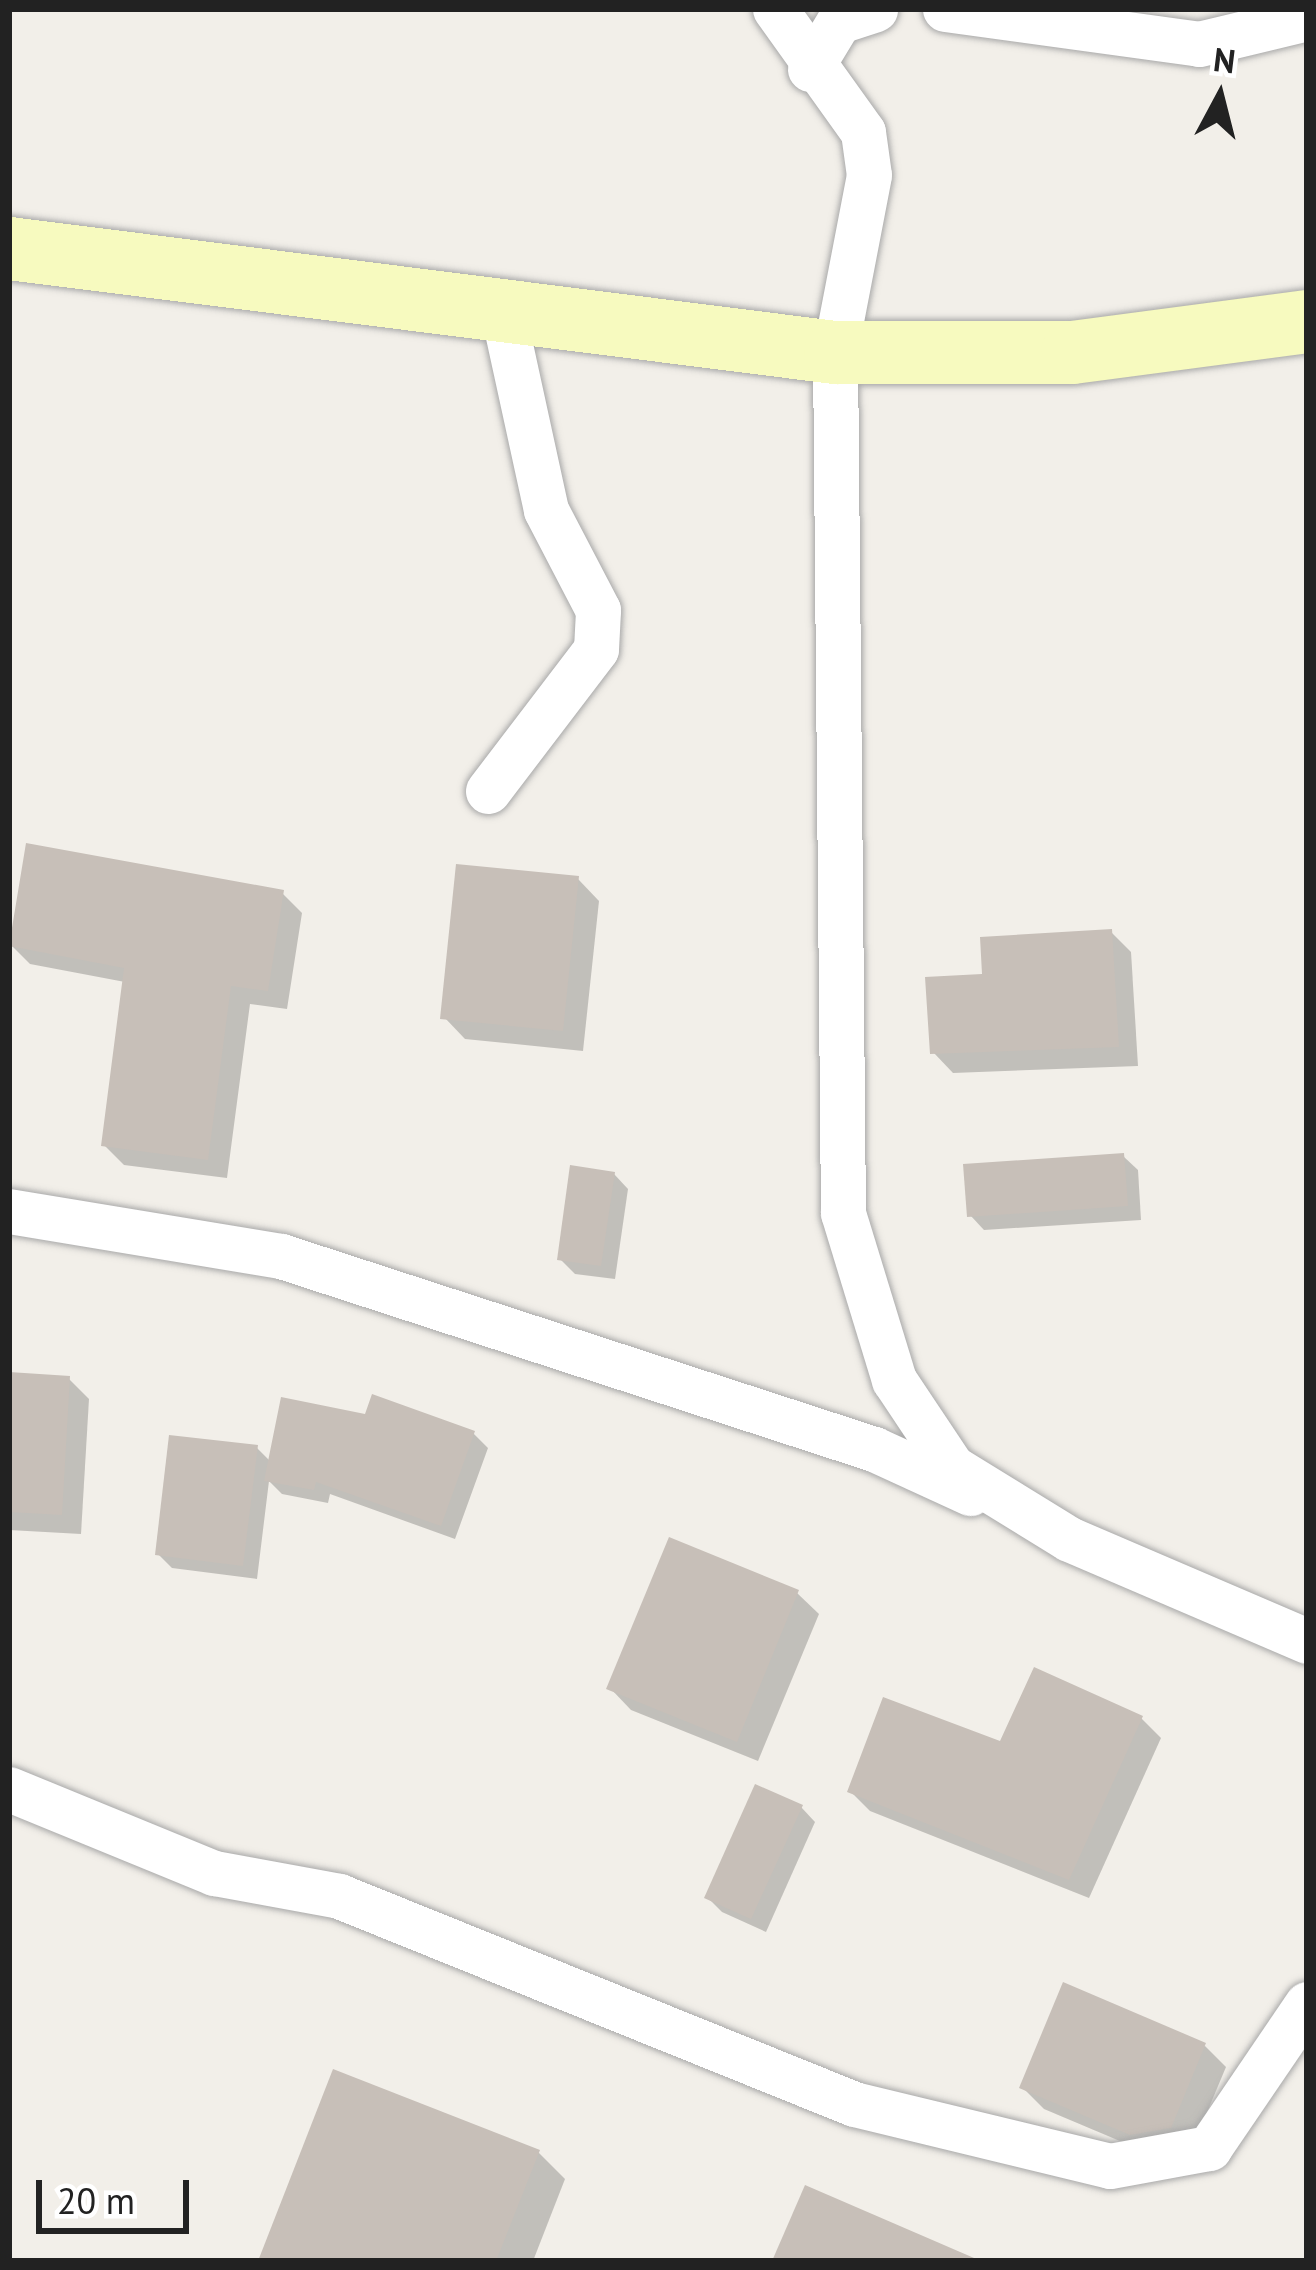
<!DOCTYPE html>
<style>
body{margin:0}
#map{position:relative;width:1316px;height:2270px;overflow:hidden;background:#f2efe9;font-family:"PT Sans",sans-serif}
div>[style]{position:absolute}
.shadow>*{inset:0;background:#0003}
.building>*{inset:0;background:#c7bfb8}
.roads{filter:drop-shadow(0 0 3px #a9a9a9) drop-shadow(0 0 3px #a9a9a9)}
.street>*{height:45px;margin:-22.5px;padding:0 22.5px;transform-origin:22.5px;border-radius:22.5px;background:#fff}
.secondary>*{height:63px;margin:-31.5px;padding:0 31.5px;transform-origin:31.5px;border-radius:31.5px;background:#f7fabf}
span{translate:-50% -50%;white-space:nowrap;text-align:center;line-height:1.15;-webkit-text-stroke:10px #fff;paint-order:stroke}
.frame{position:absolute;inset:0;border:12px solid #222;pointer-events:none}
.north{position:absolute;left:1160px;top:36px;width:120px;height:120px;-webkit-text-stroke:9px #fff;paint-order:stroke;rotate:7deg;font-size:33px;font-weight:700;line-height:48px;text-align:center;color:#222}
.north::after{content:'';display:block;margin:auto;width:42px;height:54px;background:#222;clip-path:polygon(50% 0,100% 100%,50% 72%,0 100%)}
.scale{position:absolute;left:36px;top:2180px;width:153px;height:54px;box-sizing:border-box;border:6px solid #222;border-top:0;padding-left:15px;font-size:36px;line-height:42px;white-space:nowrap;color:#222;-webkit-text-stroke:9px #fff;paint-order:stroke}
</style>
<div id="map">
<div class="shadow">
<div style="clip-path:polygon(578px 879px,599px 901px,583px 1051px,465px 1039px,444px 1017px)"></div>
<div style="clip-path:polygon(282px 893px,302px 913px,287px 1009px,250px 1004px,227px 1178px,124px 1165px,104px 1145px,125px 982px,30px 964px,10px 944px)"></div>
<div style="clip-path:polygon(1111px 932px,1131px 952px,1138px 1066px,953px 1073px,933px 1052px,985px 977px)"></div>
<div style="clip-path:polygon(1123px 1156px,1138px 1170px,1141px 1220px,984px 1230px,970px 1215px)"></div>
<div style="clip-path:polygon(614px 1174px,628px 1189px,615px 1279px,575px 1274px,560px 1259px)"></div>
<div style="clip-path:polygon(9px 1375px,69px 1379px,89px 1399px,81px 1534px,9px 1530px)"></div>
<div style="clip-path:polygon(473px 1433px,488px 1448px,455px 1539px,330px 1494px,328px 1503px,282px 1494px,269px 1481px,257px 1579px,172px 1568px,158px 1554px,257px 1448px,271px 1462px)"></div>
<div style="clip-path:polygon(797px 1593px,819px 1614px,758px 1761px,631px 1710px,610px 1688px)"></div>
<div style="clip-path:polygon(1141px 1718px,1161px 1738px,1089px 1898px,870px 1811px,851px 1792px)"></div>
<div style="clip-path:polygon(801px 1807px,815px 1822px,766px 1932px,722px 1912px,707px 1897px)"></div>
<div style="clip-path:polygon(1205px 2046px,1226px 2067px,1192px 2148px,1153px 2155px,1044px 2109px,1022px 2087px)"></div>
<div style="clip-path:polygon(538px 2152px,565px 2179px,533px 2261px,261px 2261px)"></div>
</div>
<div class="building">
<div style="clip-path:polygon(26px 843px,284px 890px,268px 991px,231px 986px,208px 1160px,101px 1146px,124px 968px,9px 946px)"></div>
<div style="clip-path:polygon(456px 864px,579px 876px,563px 1031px,440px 1019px)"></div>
<div style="clip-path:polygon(1112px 929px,1119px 1047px,930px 1054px,925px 977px,982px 974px,980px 937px)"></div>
<div style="clip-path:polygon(1124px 1153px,1128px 1206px,967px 1217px,963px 1164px)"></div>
<div style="clip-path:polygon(570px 1165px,615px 1172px,601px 1266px,557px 1260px)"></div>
<div style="clip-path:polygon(9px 1372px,70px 1376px,62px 1515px,9px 1512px)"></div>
<div style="clip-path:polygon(372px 1394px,475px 1431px,441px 1526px,316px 1482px,314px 1490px,264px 1481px,281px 1397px,365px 1414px)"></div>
<div style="clip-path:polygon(169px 1435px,258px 1445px,243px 1566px,155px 1555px)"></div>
<div style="clip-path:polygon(669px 1537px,799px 1590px,737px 1742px,606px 1689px)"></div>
<div style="clip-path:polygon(1034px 1667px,1143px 1716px,1069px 1880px,847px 1792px,883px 1697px,1000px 1741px)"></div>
<div style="clip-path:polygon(755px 1784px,803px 1805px,751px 1919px,704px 1898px)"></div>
<div style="clip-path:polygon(1063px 1982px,1206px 2043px,1171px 2128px,1130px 2135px,1019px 2088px)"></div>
<div style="clip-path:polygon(333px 2069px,540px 2150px,496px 2261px,258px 2261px)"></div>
<div style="clip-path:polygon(805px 2185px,981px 2261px,772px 2261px)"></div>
</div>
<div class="roads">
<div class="street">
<div style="left:775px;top:9px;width:151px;rotate:54.4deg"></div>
<div style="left:863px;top:132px;width:43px;rotate:82.1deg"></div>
<div style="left:869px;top:175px;width:180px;rotate:100.9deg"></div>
<div style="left:835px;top:352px;width:861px;rotate:89.47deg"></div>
<div style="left:843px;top:1213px;width:175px;rotate:73deg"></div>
<div style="left:894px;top:1380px;width:105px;rotate:56.3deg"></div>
<div style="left:952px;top:1467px;width:137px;rotate:31.6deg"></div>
<div style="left:1069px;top:1539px;width:259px;rotate:23.2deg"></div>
<div style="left:945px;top:9px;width:256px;rotate:7.8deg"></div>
<div style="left:1199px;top:44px;width:111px;rotate:-13.5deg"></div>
<div style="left:810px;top:69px;width:56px;rotate:-58.9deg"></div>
<div style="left:839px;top:21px;width:38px;rotate:-18deg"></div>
<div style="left:488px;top:791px;width:178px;rotate:-52.7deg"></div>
<div style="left:596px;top:649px;width:39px;rotate:-87deg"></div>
<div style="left:598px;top:610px;width:113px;rotate:-117.5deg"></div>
<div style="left:546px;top:510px;width:202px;rotate:-102.3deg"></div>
<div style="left:9px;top:1211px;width:276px;rotate:9.4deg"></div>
<div style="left:281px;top:1256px;width:624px;rotate:18.03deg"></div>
<div style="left:874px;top:1449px;width:106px;rotate:24.6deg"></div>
<div style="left:9px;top:1789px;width:222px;rotate:22.3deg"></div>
<div style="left:214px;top:1873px;width:127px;rotate:10.4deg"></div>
<div style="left:339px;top:1896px;width:555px;rotate:21.99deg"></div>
<div style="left:854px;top:2104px;width:263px;rotate:13.6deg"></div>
<div style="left:1110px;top:2166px;width:101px;rotate:-10.3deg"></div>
<div style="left:1209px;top:2148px;width:174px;rotate:-55.8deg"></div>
</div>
<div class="secondary">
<div style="left:9px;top:248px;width:833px;rotate:7.18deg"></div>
<div style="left:835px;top:352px;width:237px"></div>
<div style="left:1072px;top:352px;width:237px;rotate:-7.5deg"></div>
</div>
</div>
<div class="frame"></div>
<div class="north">N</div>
<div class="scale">20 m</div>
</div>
